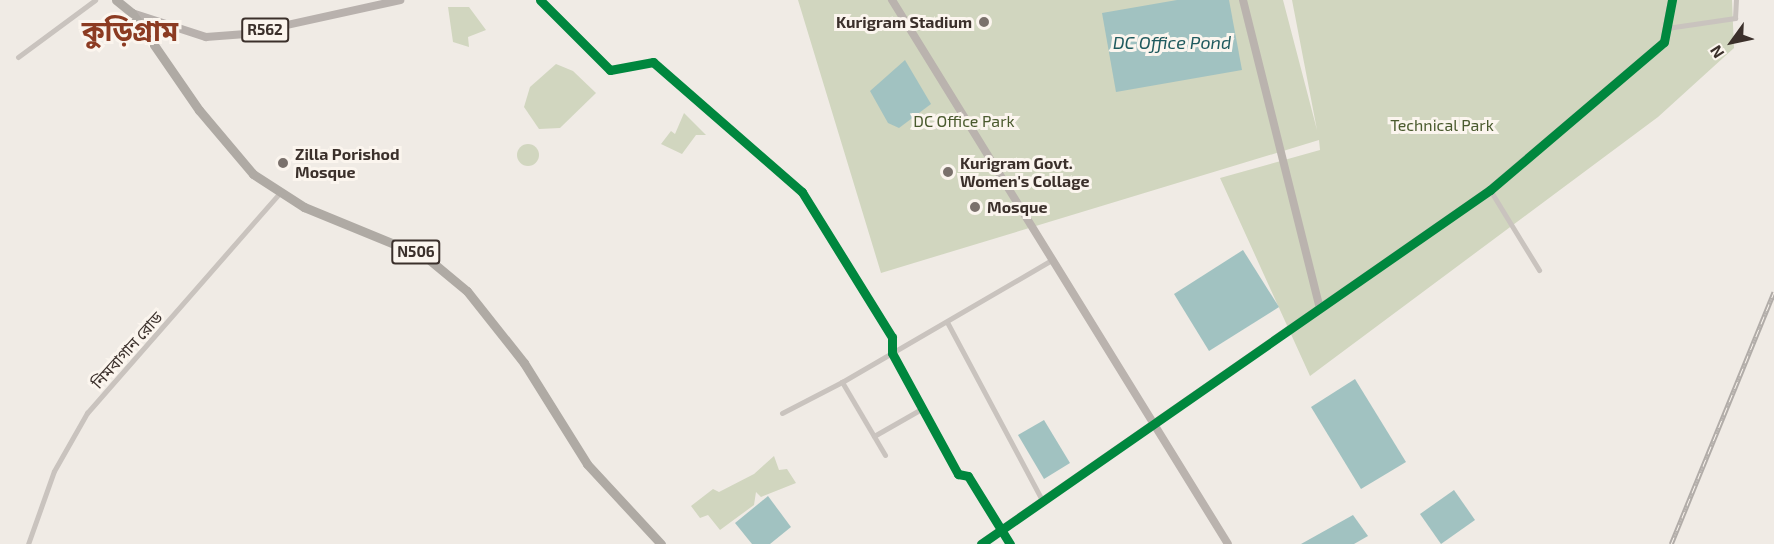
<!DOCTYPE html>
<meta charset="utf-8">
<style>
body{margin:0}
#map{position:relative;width:1774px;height:544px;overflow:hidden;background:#f0ebe5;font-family:"Exo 2","Noto Sans Bengali",sans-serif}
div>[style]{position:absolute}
.green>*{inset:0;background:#d1d6bf}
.round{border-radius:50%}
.water>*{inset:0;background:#a1c2c1}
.street>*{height:5px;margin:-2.5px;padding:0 2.5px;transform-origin:2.5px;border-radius:2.5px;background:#c9c3be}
.secondary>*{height:8px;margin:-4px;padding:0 4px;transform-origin:4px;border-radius:4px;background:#bab3ae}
.primary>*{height:8px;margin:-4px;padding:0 4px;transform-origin:4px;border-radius:4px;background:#b8b1ad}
.highway>*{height:9px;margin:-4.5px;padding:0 4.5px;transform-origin:4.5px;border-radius:4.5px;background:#afaaa4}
.rail>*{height:4.5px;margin-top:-2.25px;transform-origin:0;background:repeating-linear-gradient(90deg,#fbf5ee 0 7px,#b1aca8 0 14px);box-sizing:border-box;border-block:2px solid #b1aca8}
.cycleway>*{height:9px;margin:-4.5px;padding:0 4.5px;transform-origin:4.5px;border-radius:4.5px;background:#00873e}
.dots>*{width:16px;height:16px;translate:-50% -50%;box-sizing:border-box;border:3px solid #fbf5ee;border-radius:50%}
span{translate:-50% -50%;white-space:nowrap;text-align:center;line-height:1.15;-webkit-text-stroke:6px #fbf5ee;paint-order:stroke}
.shield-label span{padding:2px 4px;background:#fbf5ee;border:2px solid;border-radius:4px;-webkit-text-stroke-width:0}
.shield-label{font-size:15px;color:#3b302b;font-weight:700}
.poi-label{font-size:16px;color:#3b302b;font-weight:700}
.right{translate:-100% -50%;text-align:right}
.left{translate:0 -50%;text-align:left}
.park-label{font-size:16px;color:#4a5a2e}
.street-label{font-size:16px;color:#3b302b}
.water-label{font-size:18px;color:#1f5a5e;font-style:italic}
.town-label{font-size:28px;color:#8c3b22;font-weight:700}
.north{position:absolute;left:1702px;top:12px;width:60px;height:60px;-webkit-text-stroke:4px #fbf5ee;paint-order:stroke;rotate:237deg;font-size:16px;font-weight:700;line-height:24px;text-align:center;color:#3b302b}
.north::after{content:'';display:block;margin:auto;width:21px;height:27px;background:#3b302b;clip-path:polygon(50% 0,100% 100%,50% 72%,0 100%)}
</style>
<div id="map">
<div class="green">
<div style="clip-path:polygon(798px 0,1283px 0,1317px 130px,1292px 0,1732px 0,1734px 48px,1658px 117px,1310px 376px,1220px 178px,1320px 150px,1319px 140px,881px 273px)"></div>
<div style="clip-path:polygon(448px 7px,469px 7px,486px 30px,468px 37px,469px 47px,453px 42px)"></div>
<div style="clip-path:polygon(556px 64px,573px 71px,596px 93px,560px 128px,539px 129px,524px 107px,530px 87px)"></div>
<div style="clip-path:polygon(684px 113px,706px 135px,696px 135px,682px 154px,661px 144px,671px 131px,675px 134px)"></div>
<div class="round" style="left:517px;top:144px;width:22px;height:22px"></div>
<div style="clip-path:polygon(774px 456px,779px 470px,787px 469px,796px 483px,761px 497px,756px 492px,754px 505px,720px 530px,708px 515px,700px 518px,691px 506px,713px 489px,719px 492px,754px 474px)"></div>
</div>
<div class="water">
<div style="clip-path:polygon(1177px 0,1229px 0,1242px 70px,1116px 92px,1102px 13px)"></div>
<div style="clip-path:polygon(905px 60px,931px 104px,899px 128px,888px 123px,870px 91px)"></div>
<div style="clip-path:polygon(1243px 250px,1279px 307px,1209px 351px,1174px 294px)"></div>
<div style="clip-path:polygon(1355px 379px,1406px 462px,1361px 489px,1311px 407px)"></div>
<div style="clip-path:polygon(1044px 420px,1070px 463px,1044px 479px,1018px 435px)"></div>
<div style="clip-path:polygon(1454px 490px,1475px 520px,1441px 544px,1420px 514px)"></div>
<div style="clip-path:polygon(768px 496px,791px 527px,770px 544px,752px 544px,735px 523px)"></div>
<div style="clip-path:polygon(1353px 515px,1368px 536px,1354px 544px,1301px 544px)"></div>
</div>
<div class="street">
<div style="left:540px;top:0;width:99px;rotate:45deg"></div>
<div style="left:610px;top:70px;width:44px;rotate:-10.5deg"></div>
<div style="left:653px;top:62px;width:198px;rotate:41.1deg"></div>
<div style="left:802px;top:192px;width:171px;rotate:58.2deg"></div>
<div style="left:892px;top:337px;width:16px;rotate:90deg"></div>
<div style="left:892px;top:353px;width:138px;rotate:61.4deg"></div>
<div style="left:958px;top:474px;width:10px;rotate:11deg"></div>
<div style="left:968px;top:476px;width:80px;rotate:58.3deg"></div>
<div style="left:1667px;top:28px;width:69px;rotate:-8.4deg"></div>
<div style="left:1735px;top:18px;width:18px;rotate:-87deg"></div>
<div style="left:18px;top:57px;width:96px;rotate:-36.5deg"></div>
<div style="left:1490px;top:190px;width:94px;rotate:58.5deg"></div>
<div style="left:947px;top:322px;width:204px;rotate:61.9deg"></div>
<div style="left:782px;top:413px;width:68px;rotate:-27.3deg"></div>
<div style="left:874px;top:436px;width:56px;rotate:-29.7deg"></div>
<div style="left:885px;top:455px;width:85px;rotate:-120.5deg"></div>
<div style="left:842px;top:382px;width:244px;rotate:-30.2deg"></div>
<div style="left:28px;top:544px;width:77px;rotate:-70.4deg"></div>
<div style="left:54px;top:471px;width:67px;rotate:-60.4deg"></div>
<div style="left:87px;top:413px;width:291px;rotate:-48.8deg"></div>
</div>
<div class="secondary">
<div style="left:892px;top:0;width:639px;rotate:58.3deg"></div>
<div style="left:1243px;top:0;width:314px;rotate:76deg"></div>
<div style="left:981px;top:544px;width:620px;rotate:-34.82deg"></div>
<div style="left:1490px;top:190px;width:228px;rotate:-40.4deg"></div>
<div style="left:1664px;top:42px;width:43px;rotate:-79.2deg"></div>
</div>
<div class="primary">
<div style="left:132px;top:13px;width:78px;rotate:18deg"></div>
<div style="left:206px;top:37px;width:40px;rotate:-4.3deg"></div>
<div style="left:246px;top:34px;width:158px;rotate:-12.4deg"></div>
</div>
<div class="highway">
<div style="left:116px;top:0;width:21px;rotate:39deg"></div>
<div style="left:132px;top:13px;width:118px;rotate:55.4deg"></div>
<div style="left:199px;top:110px;width:84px;rotate:49.8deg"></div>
<div style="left:253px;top:174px;width:61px;rotate:32.9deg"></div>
<div style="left:304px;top:207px;width:132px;rotate:22.3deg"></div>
<div style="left:426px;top:257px;width:53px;rotate:39.7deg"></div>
<div style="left:467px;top:291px;width:92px;rotate:51.6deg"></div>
<div style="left:524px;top:363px;width:119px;rotate:58deg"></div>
<div style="left:587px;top:464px;width:109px;rotate:47.2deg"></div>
</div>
<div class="rail">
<div style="left:1671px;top:544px;width:272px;rotate:-67.8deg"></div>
</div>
<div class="cycleway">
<div style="left:540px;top:0;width:99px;rotate:45deg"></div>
<div style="left:610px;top:70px;width:44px;rotate:-10.5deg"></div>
<div style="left:653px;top:62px;width:198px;rotate:41.1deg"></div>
<div style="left:802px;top:192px;width:171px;rotate:58.2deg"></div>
<div style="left:892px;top:337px;width:16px;rotate:90deg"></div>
<div style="left:892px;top:353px;width:138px;rotate:61.4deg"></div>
<div style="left:958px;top:474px;width:10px;rotate:11deg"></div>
<div style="left:968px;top:476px;width:80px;rotate:58.3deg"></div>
<div style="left:981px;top:544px;width:620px;rotate:-34.82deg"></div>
<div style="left:1490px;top:190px;width:228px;rotate:-40.4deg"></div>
<div style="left:1664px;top:42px;width:43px;rotate:-79.2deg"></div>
</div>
<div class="dots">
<div style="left:984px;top:22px;background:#7a716c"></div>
<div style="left:283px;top:163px;background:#7a716c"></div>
<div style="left:948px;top:172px;background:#7a716c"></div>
<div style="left:975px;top:207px;background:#7a716c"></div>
</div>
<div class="shield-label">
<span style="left:265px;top:30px">R562</span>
<span style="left:416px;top:252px">N506</span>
</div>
<div class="poi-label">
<span class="right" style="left:972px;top:22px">Kurigram Stadium</span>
<span class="left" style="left:295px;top:163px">Zilla Porishod<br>Mosque</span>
<span class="left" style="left:960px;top:172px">Kurigram Govt.<br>Women's Collage</span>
<span class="left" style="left:987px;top:207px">Mosque</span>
</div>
<div class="park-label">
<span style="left:964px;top:121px">DC Office Park</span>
<span style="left:1442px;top:125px">Technical Park</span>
</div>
<div class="street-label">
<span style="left:127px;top:350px;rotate:-48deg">নিমবাগান রোড</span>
</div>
<div class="water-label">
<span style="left:1172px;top:42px">DC Office Pond</span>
</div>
<div class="town-label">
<span style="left:130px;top:30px">কুড়িগ্রাম</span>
</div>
<div class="north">N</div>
</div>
